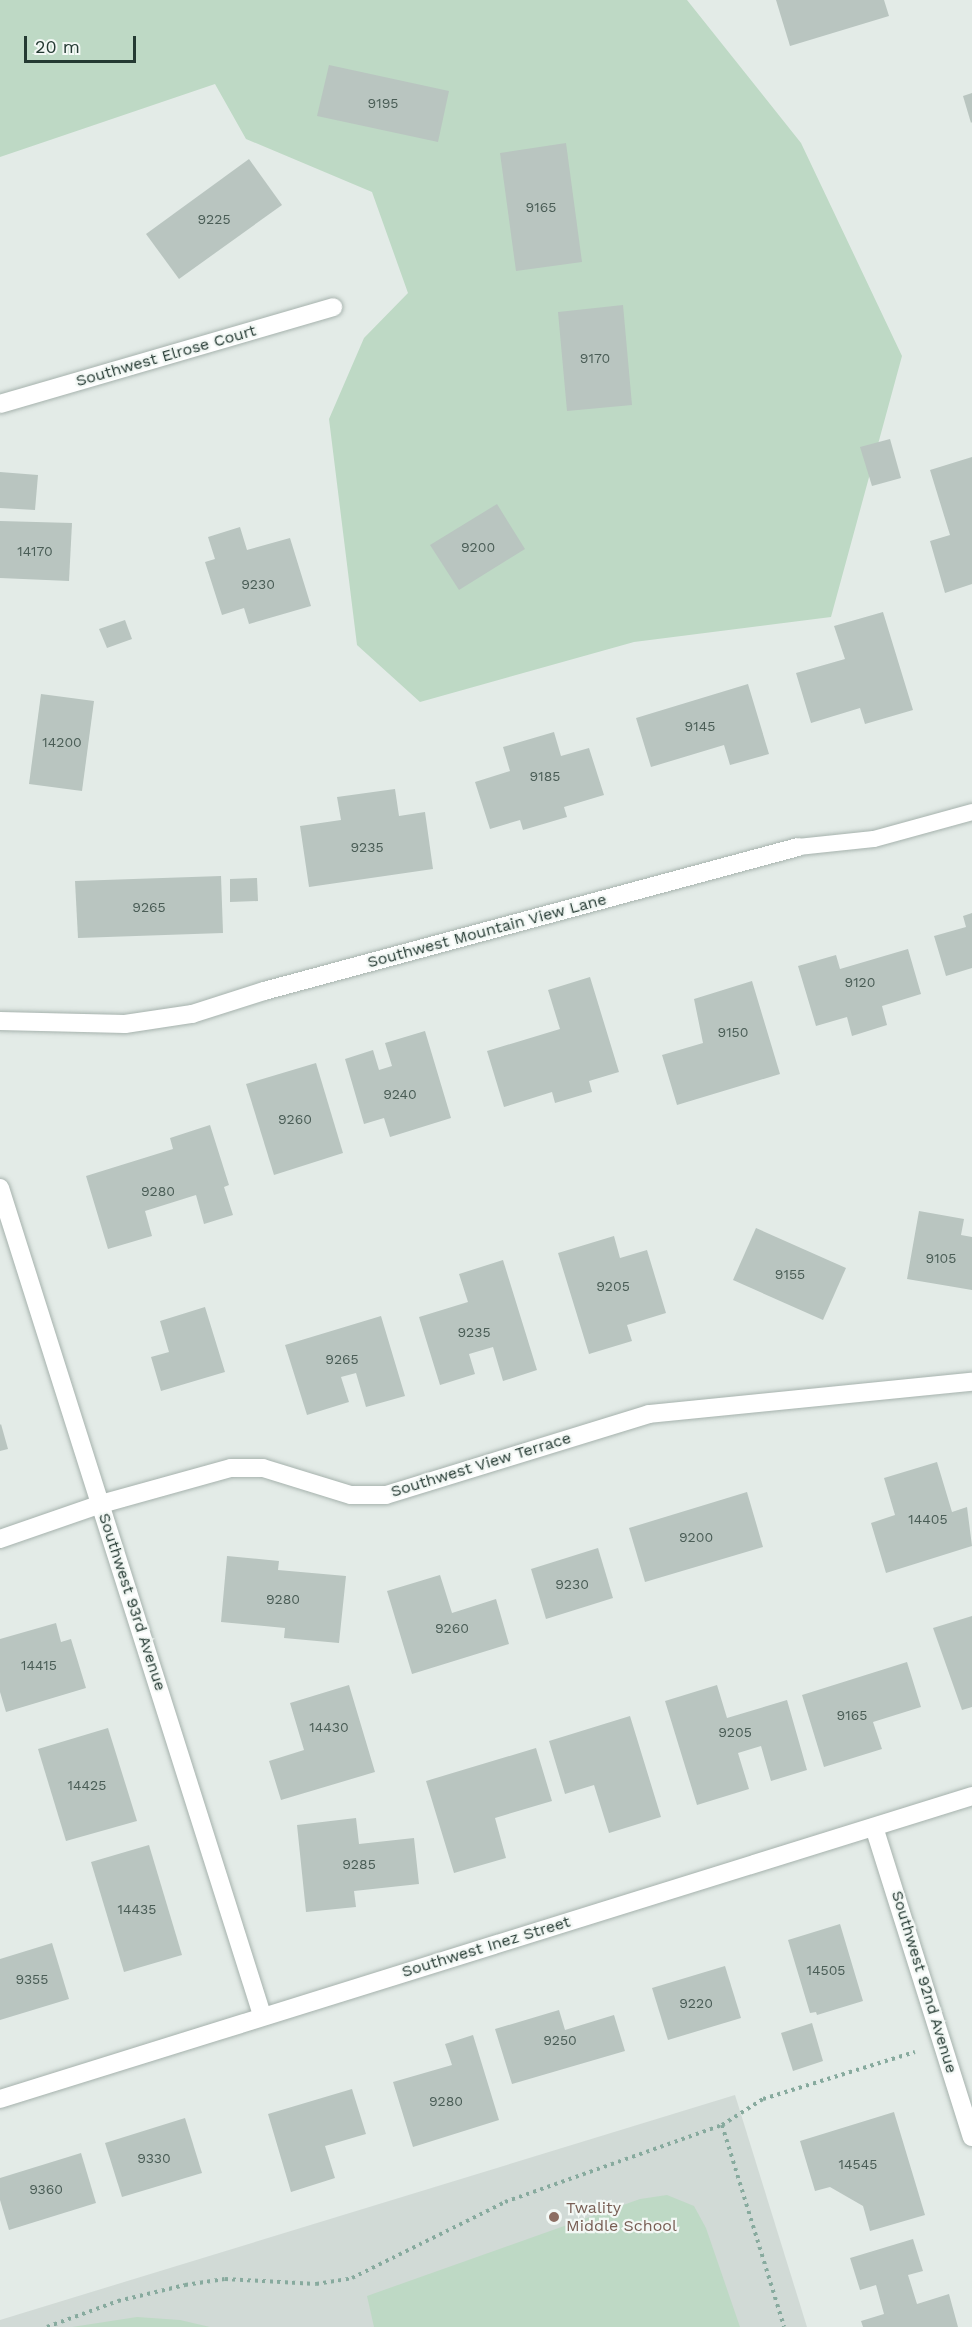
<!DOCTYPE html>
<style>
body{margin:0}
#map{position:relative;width:972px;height:2327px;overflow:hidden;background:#e3ebe7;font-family:"Work Sans",sans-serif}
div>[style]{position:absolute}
.built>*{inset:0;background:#d1dad6}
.green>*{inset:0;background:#bed9c5}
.building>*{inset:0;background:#b9c5c0}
.path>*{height:4px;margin-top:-2px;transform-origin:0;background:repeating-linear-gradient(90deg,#87aa9e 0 3px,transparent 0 7.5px)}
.roads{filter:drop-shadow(0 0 2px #a6b2ad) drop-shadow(0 0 2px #a6b2ad)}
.service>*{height:16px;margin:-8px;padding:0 8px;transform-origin:8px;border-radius:8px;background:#fff}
.minor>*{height:18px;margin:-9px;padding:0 9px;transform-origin:9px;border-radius:9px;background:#fff}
.dots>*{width:16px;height:16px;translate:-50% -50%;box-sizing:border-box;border:3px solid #f3f8f5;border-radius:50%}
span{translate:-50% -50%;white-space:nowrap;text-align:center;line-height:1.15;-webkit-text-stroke:4.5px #f3f8f5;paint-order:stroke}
.number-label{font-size:14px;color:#4a5d56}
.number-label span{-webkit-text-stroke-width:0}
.street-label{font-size:16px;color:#253a33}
.education-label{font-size:16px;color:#785e54}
.left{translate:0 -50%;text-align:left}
.scale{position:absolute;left:24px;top:36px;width:112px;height:27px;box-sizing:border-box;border:3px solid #253a33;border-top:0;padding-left:8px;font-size:18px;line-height:21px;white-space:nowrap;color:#253a33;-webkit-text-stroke:4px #f3f8f5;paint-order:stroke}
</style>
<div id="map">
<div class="built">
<div style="clip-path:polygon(735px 2095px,807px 2327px,0 2327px,0 2320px)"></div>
</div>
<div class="green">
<div style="clip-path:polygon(0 0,687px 0,801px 143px,902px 356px,831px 617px,634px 642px,420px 702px,357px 645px,329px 419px,364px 338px,408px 293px,372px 192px,246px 139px,215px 84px,0 157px)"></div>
<div style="clip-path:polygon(667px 2195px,694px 2206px,706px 2228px,740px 2327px,374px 2327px,367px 2296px,640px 2199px)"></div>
<div style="clip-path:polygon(137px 2317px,180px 2320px,210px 2327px,72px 2327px)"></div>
</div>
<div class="building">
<div style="clip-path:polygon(776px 0,884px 0,889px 16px,790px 46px)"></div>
<div style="clip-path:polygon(329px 65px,449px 91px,438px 142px,317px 116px)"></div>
<div style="clip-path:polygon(972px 93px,972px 122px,971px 123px,963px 96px)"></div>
<div style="clip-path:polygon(566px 143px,582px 262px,516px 271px,500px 153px)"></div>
<div style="clip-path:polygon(249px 159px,282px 205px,179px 279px,146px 234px)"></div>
<div style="clip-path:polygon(623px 305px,632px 405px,567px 411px,558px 312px)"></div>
<div style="clip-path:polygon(890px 439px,901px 478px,872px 486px,860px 447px)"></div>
<div style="clip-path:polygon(972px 457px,972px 584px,945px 593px,930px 541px,950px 535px,930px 470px)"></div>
<div style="clip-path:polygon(0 472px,38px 475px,35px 510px,0 508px)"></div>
<div style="clip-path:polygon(497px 504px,525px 549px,459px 590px,430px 545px)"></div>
<div style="clip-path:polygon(0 521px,72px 523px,69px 581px,0 578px)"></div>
<div style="clip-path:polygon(240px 527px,247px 550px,290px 538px,311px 606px,249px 624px,244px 608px,222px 615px,205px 562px,215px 559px,208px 537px)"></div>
<div style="clip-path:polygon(883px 612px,913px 710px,865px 724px,860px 708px,811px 723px,796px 673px,845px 659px,834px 626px)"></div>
<div style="clip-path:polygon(125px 620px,132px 639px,107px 648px,99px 629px)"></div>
<div style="clip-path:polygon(748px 684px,769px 754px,730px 765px,724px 745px,651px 767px,636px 718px)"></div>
<div style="clip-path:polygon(41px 694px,94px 701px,82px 791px,29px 784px)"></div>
<div style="clip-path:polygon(554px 732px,561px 756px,589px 748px,604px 795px,564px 807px,567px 817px,523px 830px,520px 820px,490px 829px,475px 782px,510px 771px,503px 747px)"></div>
<div style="clip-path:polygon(395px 789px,399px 816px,425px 812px,433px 869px,309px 887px,300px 826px,341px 820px,337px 797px)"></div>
<div style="clip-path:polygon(221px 876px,223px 933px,78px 938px,75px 881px)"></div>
<div style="clip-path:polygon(257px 878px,258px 901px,230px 902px,230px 879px)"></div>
<div style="clip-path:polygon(972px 913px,972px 968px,946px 976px,934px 936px,966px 927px,963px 916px)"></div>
<div style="clip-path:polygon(908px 949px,921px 994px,882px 1006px,887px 1025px,852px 1036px,847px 1017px,816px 1026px,798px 966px,836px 955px,840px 969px)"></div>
<div style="clip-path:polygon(590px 977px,619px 1072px,589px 1081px,592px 1092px,555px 1103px,552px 1092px,504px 1107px,487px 1051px,560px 1029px,548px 990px)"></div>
<div style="clip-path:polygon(752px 981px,780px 1074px,677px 1105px,662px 1055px,703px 1043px,694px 999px)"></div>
<div style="clip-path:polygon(425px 1031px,451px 1118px,390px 1137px,384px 1118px,364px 1124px,345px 1059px,373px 1050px,379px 1070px,392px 1066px,385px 1043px)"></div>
<div style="clip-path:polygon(316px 1063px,343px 1153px,274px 1175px,246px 1084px)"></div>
<div style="clip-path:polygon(210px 1125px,229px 1185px,224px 1187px,233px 1215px,204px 1224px,196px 1195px,145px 1211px,152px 1236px,108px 1249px,86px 1176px,173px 1149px,170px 1138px)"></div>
<div style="clip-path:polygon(919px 1211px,964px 1219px,961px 1235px,972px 1237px,972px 1290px,907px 1279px)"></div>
<div style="clip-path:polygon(756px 1228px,846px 1268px,823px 1320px,733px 1280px)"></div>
<div style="clip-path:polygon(614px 1236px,620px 1258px,647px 1250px,666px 1313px,627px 1325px,632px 1341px,589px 1354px,558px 1253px)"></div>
<div style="clip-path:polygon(503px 1260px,537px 1370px,503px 1381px,493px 1347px,469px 1354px,475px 1374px,440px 1385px,419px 1317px,468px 1302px,459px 1274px)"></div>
<div style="clip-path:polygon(205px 1307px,225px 1372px,161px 1391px,151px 1357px,169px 1352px,160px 1321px)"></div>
<div style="clip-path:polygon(381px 1316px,405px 1396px,366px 1407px,356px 1373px,341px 1377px,349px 1402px,307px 1415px,285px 1345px)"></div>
<div style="clip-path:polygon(1px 1424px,8px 1449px,0 1451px,0 1425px)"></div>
<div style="clip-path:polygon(937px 1462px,952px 1512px,967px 1507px,972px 1546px,886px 1573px,871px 1523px,895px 1515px,884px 1478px)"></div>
<div style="clip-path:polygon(747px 1492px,763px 1547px,645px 1582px,629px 1528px)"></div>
<div style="clip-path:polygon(598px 1548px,613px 1598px,546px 1619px,531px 1569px)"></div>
<div style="clip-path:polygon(227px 1556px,279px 1561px,278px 1570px,346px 1576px,339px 1643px,284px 1638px,285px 1628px,221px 1622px)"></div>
<div style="clip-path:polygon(440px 1575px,452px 1613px,496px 1599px,509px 1644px,412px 1674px,387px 1591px)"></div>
<div style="clip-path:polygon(972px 1616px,972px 1707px,962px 1710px,933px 1628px)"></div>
<div style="clip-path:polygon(56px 1623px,61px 1642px,71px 1639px,86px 1688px,6px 1712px,0 1692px,0 1639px)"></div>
<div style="clip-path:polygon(907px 1662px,921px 1707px,873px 1722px,882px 1749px,824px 1767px,802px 1695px)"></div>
<div style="clip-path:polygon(349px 1685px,375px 1772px,281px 1800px,269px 1761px,304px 1750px,290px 1703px)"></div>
<div style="clip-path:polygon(717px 1685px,727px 1718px,787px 1700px,807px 1770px,771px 1781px,761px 1746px,738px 1753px,749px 1789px,697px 1805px,665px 1701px)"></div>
<div style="clip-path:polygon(630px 1716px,661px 1817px,609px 1833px,594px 1785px,565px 1794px,549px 1741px)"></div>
<div style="clip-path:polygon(108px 1728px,137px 1821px,66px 1841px,38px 1749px)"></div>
<div style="clip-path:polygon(536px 1748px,552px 1801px,495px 1818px,506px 1858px,454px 1873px,426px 1781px)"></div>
<div style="clip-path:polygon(356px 1818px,359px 1844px,414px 1838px,419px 1884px,354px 1891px,356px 1907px,306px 1912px,297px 1825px)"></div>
<div style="clip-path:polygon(149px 1845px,182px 1955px,124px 1972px,91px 1862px)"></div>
<div style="clip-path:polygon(840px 1924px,863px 2001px,817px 2015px,816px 2012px,810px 2013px,788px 1940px)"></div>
<div style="clip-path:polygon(52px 1943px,69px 1999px,0 2020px,0 1959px)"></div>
<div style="clip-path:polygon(725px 1966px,741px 2018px,668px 2040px,652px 1988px)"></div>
<div style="clip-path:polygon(559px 2010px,565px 2030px,614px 2015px,625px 2051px,512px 2084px,495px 2029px)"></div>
<div style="clip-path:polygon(812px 2023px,823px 2061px,793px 2071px,781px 2033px)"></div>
<div style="clip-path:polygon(473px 2035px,499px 2120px,413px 2147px,393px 2082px,452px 2065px,445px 2044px)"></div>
<div style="clip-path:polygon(352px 2089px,366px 2134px,325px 2146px,335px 2178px,291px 2192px,268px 2114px)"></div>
<div style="clip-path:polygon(894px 2112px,925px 2215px,870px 2231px,863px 2206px,830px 2187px,815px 2191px,800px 2141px)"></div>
<div style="clip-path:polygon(185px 2118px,202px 2173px,122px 2197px,105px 2143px)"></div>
<div style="clip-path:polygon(81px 2153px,96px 2203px,9px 2230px,0 2200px,0 2178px)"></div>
<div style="clip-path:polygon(913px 2239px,923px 2271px,908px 2275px,917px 2304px,949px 2294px,958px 2327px,863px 2327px,861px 2321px,884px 2314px,876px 2285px,860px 2290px,850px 2258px)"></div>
</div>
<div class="path">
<div style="left:722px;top:2125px;width:211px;rotate:72.9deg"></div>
<div style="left:47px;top:2327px;width:76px;rotate:-20.1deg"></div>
<div style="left:118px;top:2301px;width:69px;rotate:-13.4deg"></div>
<div style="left:185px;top:2285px;width:40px;rotate:-8.5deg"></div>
<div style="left:225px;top:2279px;width:91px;rotate:3.1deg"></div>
<div style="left:316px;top:2284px;width:36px;rotate:-9deg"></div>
<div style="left:352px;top:2278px;width:171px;rotate:-26.4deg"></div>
<div style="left:505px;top:2202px;width:230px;rotate:-19.5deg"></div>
<div style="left:722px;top:2125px;width:49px;rotate:-32.4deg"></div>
<div style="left:763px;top:2099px;width:159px;rotate:-17.2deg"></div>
</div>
<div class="roads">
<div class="service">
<div style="left:798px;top:847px;width:76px;rotate:-6deg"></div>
<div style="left:874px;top:839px;width:102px;rotate:-15.4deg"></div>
</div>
<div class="minor">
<div style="left:0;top:404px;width:347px;rotate:-16.2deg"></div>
<div style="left:0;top:1021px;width:125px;rotate:1.4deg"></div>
<div style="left:125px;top:1024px;width:68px;rotate:-8.5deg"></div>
<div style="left:192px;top:1014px;width:76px;rotate:-17.7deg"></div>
<div style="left:264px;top:991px;width:553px;rotate:-15.09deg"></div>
<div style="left:0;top:1188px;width:868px;rotate:72.42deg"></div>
<div style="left:0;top:1539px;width:107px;rotate:-19.1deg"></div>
<div style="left:101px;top:1504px;width:135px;rotate:-15.5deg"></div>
<div style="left:231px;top:1468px;width:32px"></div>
<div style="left:263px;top:1468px;width:92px;rotate:17.1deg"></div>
<div style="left:351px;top:1495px;width:35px"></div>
<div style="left:386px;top:1495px;width:275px;rotate:-17.1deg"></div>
<div style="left:649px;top:1414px;width:325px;rotate:-5.7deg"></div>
<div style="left:874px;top:1827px;width:325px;rotate:72.5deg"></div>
<div style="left:0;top:2099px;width:1018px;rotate:-17.31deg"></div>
</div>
</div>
<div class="dots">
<div style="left:554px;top:2217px;background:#8d6e63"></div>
</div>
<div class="number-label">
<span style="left:383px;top:103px">9195</span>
<span style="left:541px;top:207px">9165</span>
<span style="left:214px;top:219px">9225</span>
<span style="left:595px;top:358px">9170</span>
<span style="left:478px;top:547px">9200</span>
<span style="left:35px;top:551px">14170</span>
<span style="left:258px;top:584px">9230</span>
<span style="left:700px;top:726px">9145</span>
<span style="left:62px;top:742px">14200</span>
<span style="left:545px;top:776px">9185</span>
<span style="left:367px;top:847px">9235</span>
<span style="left:149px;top:907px">9265</span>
<span style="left:860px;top:982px">9120</span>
<span style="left:733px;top:1032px">9150</span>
<span style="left:400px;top:1094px">9240</span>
<span style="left:295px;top:1119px">9260</span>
<span style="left:158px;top:1191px">9280</span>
<span style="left:941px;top:1258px">9105</span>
<span style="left:790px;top:1274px">9155</span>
<span style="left:613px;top:1286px">9205</span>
<span style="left:474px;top:1332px">9235</span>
<span style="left:342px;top:1359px">9265</span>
<span style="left:928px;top:1519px">14405</span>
<span style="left:696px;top:1537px">9200</span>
<span style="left:572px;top:1584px">9230</span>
<span style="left:283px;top:1599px">9280</span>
<span style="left:452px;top:1628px">9260</span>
<span style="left:39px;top:1665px">14415</span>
<span style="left:852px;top:1715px">9165</span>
<span style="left:329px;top:1727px">14430</span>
<span style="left:735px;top:1732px">9205</span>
<span style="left:87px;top:1785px">14425</span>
<span style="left:359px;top:1864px">9285</span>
<span style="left:137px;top:1909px">14435</span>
<span style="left:826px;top:1970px">14505</span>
<span style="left:32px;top:1979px">9355</span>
<span style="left:696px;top:2003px">9220</span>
<span style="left:560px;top:2040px">9250</span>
<span style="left:446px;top:2101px">9280</span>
<span style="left:154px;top:2158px">9330</span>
<span style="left:858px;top:2164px">14545</span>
<span style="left:46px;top:2189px">9360</span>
</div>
<div class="street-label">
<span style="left:166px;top:356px;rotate:-16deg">Southwest Elrose Court</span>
<span style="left:487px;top:931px;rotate:-15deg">Southwest Mountain View Lane</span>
<span style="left:481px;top:1465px;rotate:-17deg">Southwest View Terrace</span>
<span style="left:132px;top:1602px;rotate:72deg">Southwest 93rd Avenue</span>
<span style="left:486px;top:1947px;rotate:-17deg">Southwest Inez Street</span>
<span style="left:924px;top:1982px;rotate:73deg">Southwest 92nd Avenue</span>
</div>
<div class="education-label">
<span class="left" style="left:566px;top:2217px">Twality<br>Middle School</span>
</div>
<div class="scale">20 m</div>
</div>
